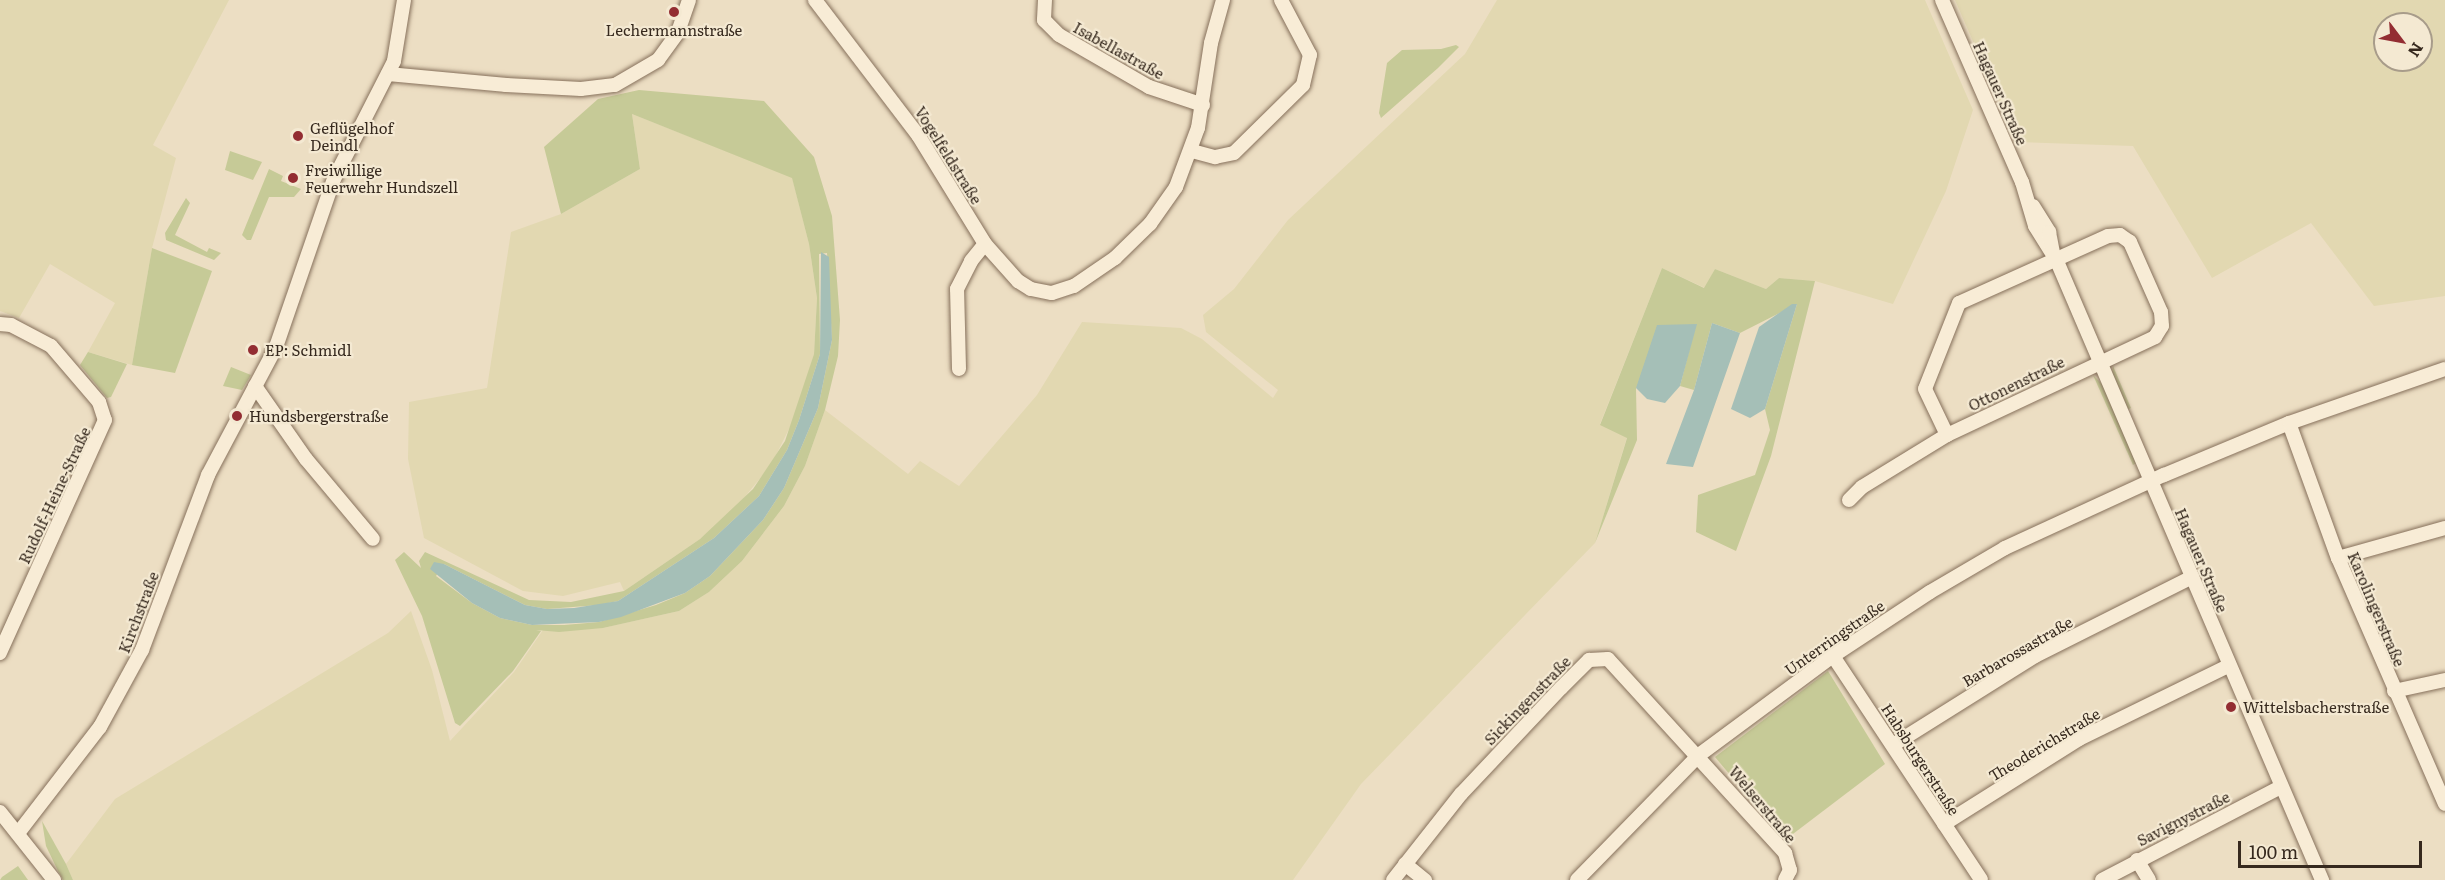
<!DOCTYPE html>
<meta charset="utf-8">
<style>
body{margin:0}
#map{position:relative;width:2445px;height:880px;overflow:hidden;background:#ecdec3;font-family:Literata,serif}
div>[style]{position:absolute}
.farmland>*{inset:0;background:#e2d8b1}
.green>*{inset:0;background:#c6ca97}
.water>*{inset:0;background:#a5bfb7}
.roads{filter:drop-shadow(0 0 2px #86705b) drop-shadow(0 0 2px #86705b)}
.minor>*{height:14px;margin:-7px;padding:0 7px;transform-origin:7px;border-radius:7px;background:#f8ecd6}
.dots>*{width:16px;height:16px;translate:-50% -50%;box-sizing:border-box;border:3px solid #f4e9d2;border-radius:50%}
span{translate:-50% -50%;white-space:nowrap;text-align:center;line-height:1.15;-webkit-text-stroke:4.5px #f4e9d2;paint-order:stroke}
.poi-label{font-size:15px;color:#36291e}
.left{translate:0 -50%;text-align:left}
.street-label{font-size:15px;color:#36291e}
.north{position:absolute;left:2373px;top:12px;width:60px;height:60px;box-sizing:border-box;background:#f4e9d2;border:2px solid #a89c8a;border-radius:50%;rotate:122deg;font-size:16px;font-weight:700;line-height:24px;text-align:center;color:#36291e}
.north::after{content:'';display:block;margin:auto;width:21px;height:27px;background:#932d32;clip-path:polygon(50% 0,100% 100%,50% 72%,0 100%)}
.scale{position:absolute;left:2238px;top:841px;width:184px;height:27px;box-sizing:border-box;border:3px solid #36291e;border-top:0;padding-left:8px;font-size:18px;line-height:21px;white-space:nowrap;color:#36291e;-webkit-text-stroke:4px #f4e9d2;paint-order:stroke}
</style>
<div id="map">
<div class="farmland">
<div style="clip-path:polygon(0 0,229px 0,153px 145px,176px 158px,152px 248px,132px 365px,88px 352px,115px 303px,50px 264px,19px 318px,0 311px)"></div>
<div style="clip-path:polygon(1497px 0,1925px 0,1973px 110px,1946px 191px,1893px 304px,1815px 281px,1779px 278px,1766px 289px,1715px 269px,1705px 288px,1662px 268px,1600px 424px,1627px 437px,1595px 543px,1361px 784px,1293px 880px,73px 880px,66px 864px,115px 799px,388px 633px,411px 611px,432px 670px,450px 741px,514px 672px,543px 630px,603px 628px,679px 611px,709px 592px,742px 561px,784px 506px,805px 466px,825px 410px,908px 474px,920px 461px,959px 486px,1037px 395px,1082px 322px,1181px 328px,1202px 339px,1273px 398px,1278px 390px,1206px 332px,1203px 315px,1234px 289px,1288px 220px,1465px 54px)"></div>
<div style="clip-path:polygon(evenodd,1955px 0,2445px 0,2445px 296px,2374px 306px,2311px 223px,2212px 278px,2133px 146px,2017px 142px,1955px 0,2385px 24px,2421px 24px,2421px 60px,2385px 60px,2385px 24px)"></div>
<div style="clip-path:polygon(632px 114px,792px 177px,809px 244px,817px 298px,814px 354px,796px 415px,771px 465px,734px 510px,700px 539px,624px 591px,620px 582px,563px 596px,523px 591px,424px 538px,408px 459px,409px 402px,487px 388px,511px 232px,561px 214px,640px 169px)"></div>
</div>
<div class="green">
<div style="clip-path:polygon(1456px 45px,1459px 47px,1438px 68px,1381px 118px,1379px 113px,1387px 63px,1402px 50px,1441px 49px)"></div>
<div style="clip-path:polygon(evenodd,639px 90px,764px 101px,814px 157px,832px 216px,840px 320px,838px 356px,825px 410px,805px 466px,784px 506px,742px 561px,709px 592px,679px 611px,603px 628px,559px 632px,536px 630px,541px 631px,513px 671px,460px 726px,455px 723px,422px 616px,395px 560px,404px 552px,421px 568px,419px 561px,425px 552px,529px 600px,571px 602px,624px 591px,700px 539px,753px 489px,785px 441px,814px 354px,817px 298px,809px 244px,792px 178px,632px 114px,640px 169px,561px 214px,544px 147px,598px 99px,639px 90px,827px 253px,832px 340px,818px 408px,784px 488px,763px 520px,710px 576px,685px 593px,656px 605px,599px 622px,564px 625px,532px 625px,500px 618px,472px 603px,436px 576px,444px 564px,525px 605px,547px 609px,599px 605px,618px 601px,714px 538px,759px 496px,787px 450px,799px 420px,820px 354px,819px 254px,827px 253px)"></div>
<div style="clip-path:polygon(230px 151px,262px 162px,253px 180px,225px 170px)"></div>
<div style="clip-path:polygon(269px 169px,283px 176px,281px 181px,301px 189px,294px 197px,269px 197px,251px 240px,247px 240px,242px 235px)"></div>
<div style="clip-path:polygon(186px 198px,190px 203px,175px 235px,207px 252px,209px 248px,221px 253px,214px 260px,166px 240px,165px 233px)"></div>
<div style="clip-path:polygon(152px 248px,212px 271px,175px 373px,132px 365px)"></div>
<div style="clip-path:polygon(1662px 268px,1704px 288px,1715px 269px,1766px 289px,1779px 278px,1815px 281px,1771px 456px,1736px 551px,1696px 532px,1698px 495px,1755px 475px,1770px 430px,1765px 409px,1797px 304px,1740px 333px,1712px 323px,1694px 390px,1680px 386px,1696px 324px,1636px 388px,1637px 440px,1595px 543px,1627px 438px,1600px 425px)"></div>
<div style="clip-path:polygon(88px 352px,127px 364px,111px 397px,107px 398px,80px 365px)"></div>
<div style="clip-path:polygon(2113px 366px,2131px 408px,2127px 410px,2112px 373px)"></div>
<div style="clip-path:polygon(231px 367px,251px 375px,242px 390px,223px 386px)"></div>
<div style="clip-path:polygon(2093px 375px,2103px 385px,2136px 463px,2133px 465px)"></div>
<div style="clip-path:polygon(1828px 671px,1885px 764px,1785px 840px,1715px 757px)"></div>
<div style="clip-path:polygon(42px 821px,66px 864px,73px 880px,63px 880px,58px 871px,46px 846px)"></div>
<div style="clip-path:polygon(18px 866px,28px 880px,0 880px,2px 877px)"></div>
</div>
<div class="water">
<div style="clip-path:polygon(821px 252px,829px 257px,832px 340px,818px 408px,784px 488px,763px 520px,710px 576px,685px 593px,621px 617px,599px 622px,532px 625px,500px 618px,472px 603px,430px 569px,434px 562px,444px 564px,525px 605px,547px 609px,574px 608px,618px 601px,714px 538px,759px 496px,787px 450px,799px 420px,820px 354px)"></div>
<div style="clip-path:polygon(1792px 304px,1797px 304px,1765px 409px,1750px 418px,1731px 409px,1759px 327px)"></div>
<div style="clip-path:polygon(1712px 323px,1740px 333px,1693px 467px,1666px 464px,1694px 390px)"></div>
<div style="clip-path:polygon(1697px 324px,1680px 386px,1665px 403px,1647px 399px,1636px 388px,1657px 325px)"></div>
</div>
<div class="roads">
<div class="minor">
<div style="left:815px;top:0;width:170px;rotate:52.7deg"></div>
<div style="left:918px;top:135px;width:128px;rotate:58.4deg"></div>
<div style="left:985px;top:244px;width:50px;rotate:48.3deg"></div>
<div style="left:1018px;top:281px;width:15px;rotate:32deg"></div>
<div style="left:1031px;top:289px;width:21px;rotate:11deg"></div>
<div style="left:1052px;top:293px;width:23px;rotate:-18deg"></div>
<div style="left:1074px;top:286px;width:50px;rotate:-34.3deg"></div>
<div style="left:1115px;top:258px;width:49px;rotate:-44.2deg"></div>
<div style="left:1150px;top:224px;width:45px;rotate:-54.9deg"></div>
<div style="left:1176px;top:187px;width:63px;rotate:-69.6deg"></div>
<div style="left:1198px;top:128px;width:86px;rotate:-81.3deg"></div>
<div style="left:1211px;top:43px;width:45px;rotate:-74.4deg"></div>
<div style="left:1045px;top:0;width:20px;rotate:93deg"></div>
<div style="left:1044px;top:20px;width:21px;rotate:45deg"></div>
<div style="left:1059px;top:35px;width:104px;rotate:30deg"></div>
<div style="left:1149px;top:87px;width:57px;rotate:18.4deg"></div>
<div style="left:1942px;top:0;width:199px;rotate:66.3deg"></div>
<div style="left:2022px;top:182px;width:46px;rotate:73.5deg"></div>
<div style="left:2035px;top:226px;width:39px;rotate:58deg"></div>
<div style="left:2056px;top:259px;width:676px;rotate:66.81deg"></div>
<div style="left:388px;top:74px;width:119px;rotate:5.3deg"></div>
<div style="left:506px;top:85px;width:75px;rotate:3.1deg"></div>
<div style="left:581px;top:89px;width:34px;rotate:-7deg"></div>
<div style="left:615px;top:85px;width:50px;rotate:-30.2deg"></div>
<div style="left:658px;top:60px;width:34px;rotate:-54deg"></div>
<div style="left:678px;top:32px;width:34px;rotate:-71deg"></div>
<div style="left:1192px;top:151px;width:24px;rotate:15deg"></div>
<div style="left:1215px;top:157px;width:19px;rotate:-12deg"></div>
<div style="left:1234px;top:153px;width:97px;rotate:-44.6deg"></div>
<div style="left:1303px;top:85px;width:31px;rotate:-77deg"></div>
<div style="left:1310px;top:55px;width:62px;rotate:-117.8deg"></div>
<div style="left:2033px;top:206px;width:31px;rotate:58deg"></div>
<div style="left:2049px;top:232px;width:21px;rotate:79deg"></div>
<div style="left:0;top:324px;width:11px;rotate:5deg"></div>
<div style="left:11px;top:325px;width:45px;rotate:27.7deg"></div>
<div style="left:51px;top:346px;width:74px;rotate:49.4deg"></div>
<div style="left:99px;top:402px;width:19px;rotate:72deg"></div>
<div style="left:105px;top:420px;width:256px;rotate:114.3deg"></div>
<div style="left:959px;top:369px;width:80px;rotate:-91.4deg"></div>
<div style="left:957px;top:289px;width:31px;rotate:-63deg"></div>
<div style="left:971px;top:261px;width:22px;rotate:-51deg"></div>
<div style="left:255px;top:386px;width:89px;rotate:55.1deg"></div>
<div style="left:306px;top:459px;width:104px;rotate:50.1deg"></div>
<div style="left:2289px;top:423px;width:144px;rotate:70.1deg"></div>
<div style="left:2338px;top:558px;width:268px;rotate:66.5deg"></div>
<div style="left:1849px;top:500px;width:18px;rotate:-45deg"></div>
<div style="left:1862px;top:487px;width:100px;rotate:-31.5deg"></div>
<div style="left:1947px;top:435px;width:230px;rotate:-25.2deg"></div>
<div style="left:2155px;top:337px;width:13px;rotate:-58deg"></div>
<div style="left:2162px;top:326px;width:14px;rotate:-94deg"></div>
<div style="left:2161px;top:312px;width:77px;rotate:-113.9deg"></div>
<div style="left:2130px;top:242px;width:12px;rotate:-145deg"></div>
<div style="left:2120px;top:235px;width:12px;rotate:175deg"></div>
<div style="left:2108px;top:236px;width:163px;rotate:155.8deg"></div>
<div style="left:1959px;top:303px;width:92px;rotate:111.6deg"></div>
<div style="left:1925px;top:389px;width:51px;rotate:64.4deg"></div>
<div style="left:2338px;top:558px;width:111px;rotate:-15.7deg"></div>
<div style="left:1833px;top:656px;width:268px;rotate:56.5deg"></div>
<div style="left:2394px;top:691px;width:52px;rotate:-12.2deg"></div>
<div style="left:1893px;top:745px;width:168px;rotate:-32.1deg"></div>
<div style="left:2035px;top:656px;width:176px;rotate:-26.7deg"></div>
<div style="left:0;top:812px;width:87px;rotate:51.5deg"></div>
<div style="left:1944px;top:824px;width:160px;rotate:-32.2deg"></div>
<div style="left:2079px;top:739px;width:166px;rotate:-26.1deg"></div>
<div style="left:19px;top:832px;width:133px;rotate:-52.4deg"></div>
<div style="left:100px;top:727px;width:88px;rotate:-61.4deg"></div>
<div style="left:142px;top:650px;width:187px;rotate:-69.3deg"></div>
<div style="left:208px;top:475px;width:145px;rotate:-62deg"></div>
<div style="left:276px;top:347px;width:178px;rotate:-71deg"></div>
<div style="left:334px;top:179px;width:132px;rotate:-63deg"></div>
<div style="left:394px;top:61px;width:62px;rotate:-80.7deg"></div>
<div style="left:2137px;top:860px;width:23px;rotate:59deg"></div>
<div style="left:1405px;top:864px;width:26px;rotate:39deg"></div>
<div style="left:1393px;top:880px;width:110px;rotate:-51.7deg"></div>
<div style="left:1461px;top:794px;width:146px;rotate:-46.7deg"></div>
<div style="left:1561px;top:688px;width:40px;rotate:-45deg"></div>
<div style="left:1589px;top:660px;width:19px;rotate:-3deg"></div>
<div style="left:1608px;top:659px;width:263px;rotate:47.6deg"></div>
<div style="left:1785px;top:853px;width:18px;rotate:74deg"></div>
<div style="left:1790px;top:870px;width:11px;rotate:117deg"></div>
<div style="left:1577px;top:880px;width:175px;rotate:-45.7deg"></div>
<div style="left:1699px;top:755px;width:167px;rotate:-36.5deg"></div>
<div style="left:1833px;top:656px;width:116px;rotate:-33.4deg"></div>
<div style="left:1930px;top:592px;width:87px;rotate:-30.4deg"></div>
<div style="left:2005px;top:548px;width:175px;rotate:-24.7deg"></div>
<div style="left:2164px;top:475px;width:135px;rotate:-22.6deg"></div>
<div style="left:2289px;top:423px;width:165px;rotate:-19.1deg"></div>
<div style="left:2102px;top:880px;width:202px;rotate:-27.5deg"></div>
</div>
</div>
<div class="dots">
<div style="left:674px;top:12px;background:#932d32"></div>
<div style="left:298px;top:136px;background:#932d32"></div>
<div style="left:293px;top:178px;background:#932d32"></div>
<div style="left:253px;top:350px;background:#932d32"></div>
<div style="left:237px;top:416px;background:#932d32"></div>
<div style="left:2231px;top:707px;background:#932d32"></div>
</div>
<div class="poi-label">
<span style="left:674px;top:30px">Lechermannstraße</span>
<span class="left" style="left:310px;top:136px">Geflügelhof<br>Deindl</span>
<span class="left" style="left:305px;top:178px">Freiwillige<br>Feuerwehr Hundszell</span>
<span class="left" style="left:265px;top:350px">EP: Schmidl</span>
<span class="left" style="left:249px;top:416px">Hundsbergerstraße</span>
<span class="left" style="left:2243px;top:707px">Wittelsbacherstraße</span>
</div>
<div class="street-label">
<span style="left:1119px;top:50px;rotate:29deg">Isabellastraße</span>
<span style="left:2001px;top:93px;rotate:66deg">Hagauer Straße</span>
<span style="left:949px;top:155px;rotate:58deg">Vogelfeldstraße</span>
<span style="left:2016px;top:383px;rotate:-26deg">Ottonenstraße</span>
<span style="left:54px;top:495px;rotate:-65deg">Rudolf-Heine-Straße</span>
<span style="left:2202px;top:560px;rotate:67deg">Hagauer Straße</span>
<span style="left:2377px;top:609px;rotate:67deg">Karolingerstraße</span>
<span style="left:138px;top:612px;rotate:-69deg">Kirchstraße</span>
<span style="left:1834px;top:637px;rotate:-35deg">Unterringstraße</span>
<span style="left:2017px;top:651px;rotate:-30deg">Barbarossastraße</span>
<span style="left:1527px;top:700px;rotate:-46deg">Sickingenstraße</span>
<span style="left:2044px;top:744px;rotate:-31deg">Theoderichstraße</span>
<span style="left:1921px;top:759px;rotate:57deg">Habsburgerstraße</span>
<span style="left:1763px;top:804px;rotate:50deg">Welserstraße</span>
<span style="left:2183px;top:818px;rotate:-27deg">Savignystraße</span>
</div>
<div class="north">N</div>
<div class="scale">100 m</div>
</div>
